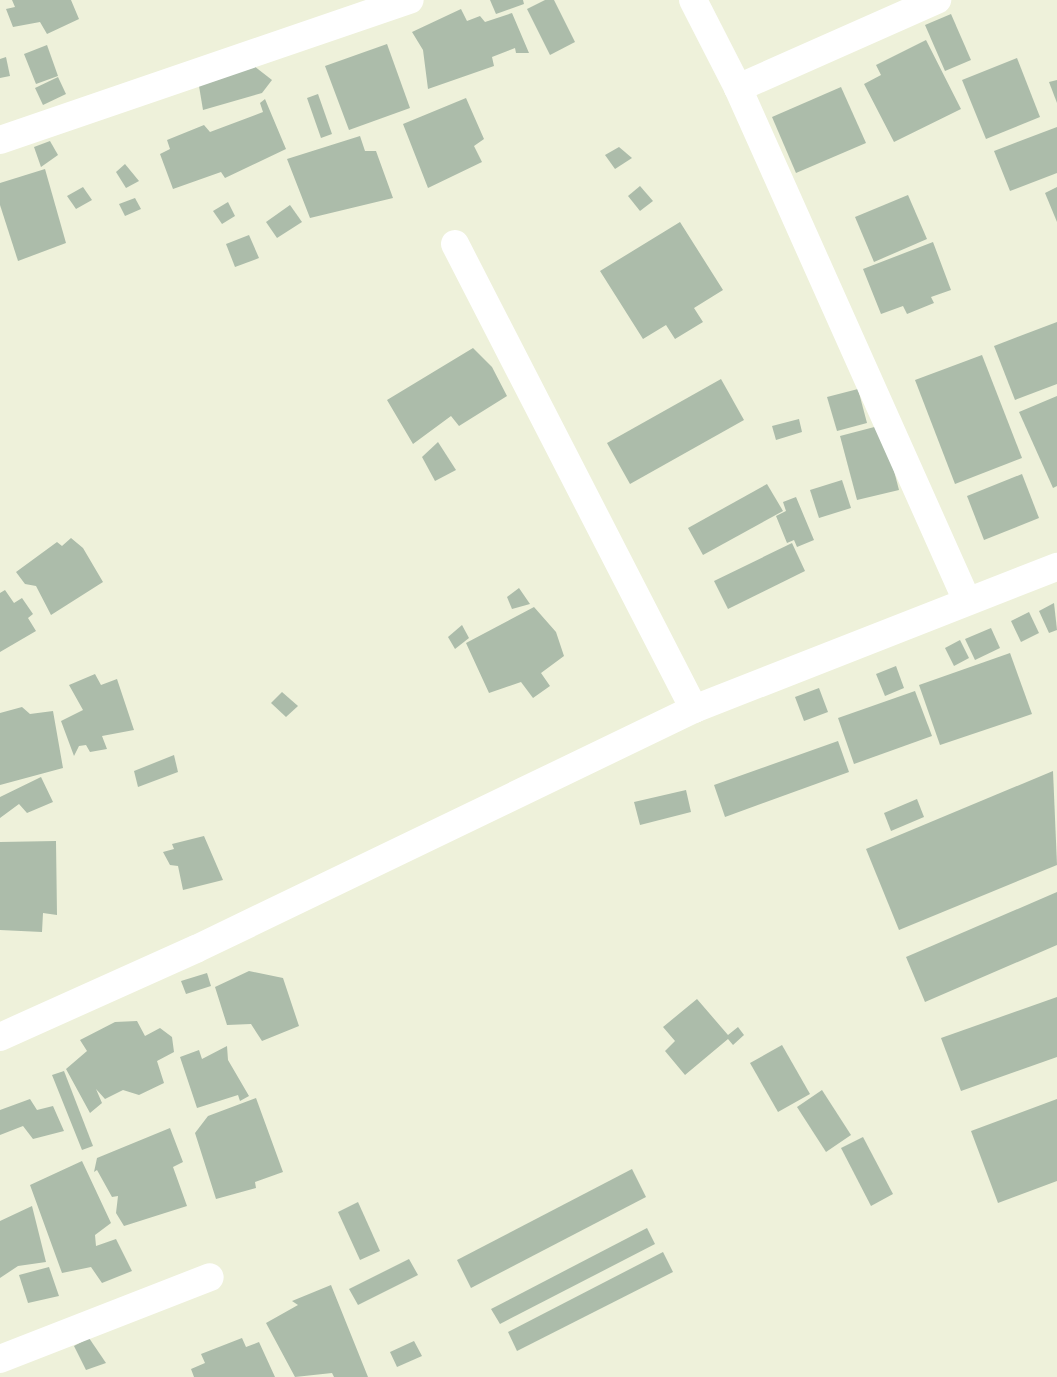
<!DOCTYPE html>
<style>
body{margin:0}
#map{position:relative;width:1057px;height:1377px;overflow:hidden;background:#eef1da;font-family:"Fira Sans",sans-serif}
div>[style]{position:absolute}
.building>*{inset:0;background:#acbcaa}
.minor>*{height:28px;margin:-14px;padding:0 14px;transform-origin:14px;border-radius:14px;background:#fff}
span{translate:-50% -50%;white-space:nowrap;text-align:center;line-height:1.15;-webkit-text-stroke:4.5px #fcfee7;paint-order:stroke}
</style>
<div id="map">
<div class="building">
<div style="clip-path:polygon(12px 0,71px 0,79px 19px,47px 34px,40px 22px,13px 27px,6px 9px,15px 7px)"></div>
<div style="clip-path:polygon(490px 0,523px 0,524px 4px,496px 14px)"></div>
<div style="clip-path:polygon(545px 0,554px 0,575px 42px,550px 55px,527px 9px)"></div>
<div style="clip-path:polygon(461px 9px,467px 21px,480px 16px,485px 22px,512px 13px,529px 53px,516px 53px,515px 48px,492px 57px,494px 66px,428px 89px,423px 50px,412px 32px)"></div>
<div style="clip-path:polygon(951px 14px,971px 60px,945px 71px,925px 25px)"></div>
<div style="clip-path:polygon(926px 40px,961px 109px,894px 142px,864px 84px,881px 75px,876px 65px)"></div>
<div style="clip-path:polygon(387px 44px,410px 108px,349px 130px,325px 66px)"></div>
<div style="clip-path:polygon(47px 45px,58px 76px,36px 84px,24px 54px)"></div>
<div style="clip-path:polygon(6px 57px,10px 76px,0 78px,0 59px)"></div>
<div style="clip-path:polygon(1017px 58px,1040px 117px,986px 139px,962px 80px)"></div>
<div style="clip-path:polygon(254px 66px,272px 80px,262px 93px,203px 110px,199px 86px)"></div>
<div style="clip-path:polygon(58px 77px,66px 94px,43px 105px,35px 88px)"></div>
<div style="clip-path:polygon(1057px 80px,1057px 103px,1049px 82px)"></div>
<div style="clip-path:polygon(841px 87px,866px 143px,796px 173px,772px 117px)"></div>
<div style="clip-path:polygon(318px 94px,332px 134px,321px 138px,307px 98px)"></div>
<div style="clip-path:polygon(466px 98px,484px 139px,474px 146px,482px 162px,428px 188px,403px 124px)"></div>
<div style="clip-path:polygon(265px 99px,286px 149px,225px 178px,221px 172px,173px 189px,160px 154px,170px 149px,167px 140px,204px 125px,210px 132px,263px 112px,260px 103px)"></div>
<div style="clip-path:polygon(1057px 127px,1057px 173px,1010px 191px,994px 151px)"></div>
<div style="clip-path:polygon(360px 136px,365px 151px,376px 151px,393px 198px,310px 218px,287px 159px)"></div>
<div style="clip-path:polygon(50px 141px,58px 155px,41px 167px,34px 147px)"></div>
<div style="clip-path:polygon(619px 147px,632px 158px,615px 169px,605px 155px)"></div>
<div style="clip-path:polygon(125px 164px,139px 181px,126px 188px,116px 172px)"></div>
<div style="clip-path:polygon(45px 169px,66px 243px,18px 261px,0 205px,0 183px)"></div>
<div style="clip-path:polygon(640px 186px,653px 201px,640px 211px,628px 196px)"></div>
<div style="clip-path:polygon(83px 187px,92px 200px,76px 209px,67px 196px)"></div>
<div style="clip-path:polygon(1057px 187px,1057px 222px,1045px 193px)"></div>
<div style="clip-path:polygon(908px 195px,927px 239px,874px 262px,855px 217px)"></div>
<div style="clip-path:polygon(135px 198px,141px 209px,125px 216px,119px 204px)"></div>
<div style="clip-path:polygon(228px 202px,235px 216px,222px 224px,213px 211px)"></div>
<div style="clip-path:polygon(290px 205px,302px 222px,277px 238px,266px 222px)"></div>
<div style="clip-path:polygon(680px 222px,723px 290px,694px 308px,703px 322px,675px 339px,666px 325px,643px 339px,600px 271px)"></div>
<div style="clip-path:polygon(249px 235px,259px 258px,235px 267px,226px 244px)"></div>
<div style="clip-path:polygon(933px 242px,951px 290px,931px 297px,934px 303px,907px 314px,903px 306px,881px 314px,863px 269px)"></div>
<div style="clip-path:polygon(1057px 322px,1057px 384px,1015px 400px,994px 346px)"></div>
<div style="clip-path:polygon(473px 348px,492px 367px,507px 396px,459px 426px,451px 416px,413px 444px,387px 400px)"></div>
<div style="clip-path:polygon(982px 355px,1022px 458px,955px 484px,915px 380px)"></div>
<div style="clip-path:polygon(721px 379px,744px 420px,630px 484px,607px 443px)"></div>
<div style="clip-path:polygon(858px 389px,867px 423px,837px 431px,827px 397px)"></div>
<div style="clip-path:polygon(1057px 396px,1057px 486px,1053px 488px,1019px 412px)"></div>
<div style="clip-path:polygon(799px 419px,802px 432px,776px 440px,772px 426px)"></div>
<div style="clip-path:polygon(882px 425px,899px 490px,857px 500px,840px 436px)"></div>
<div style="clip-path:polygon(438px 442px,456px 470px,435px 481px,422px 457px)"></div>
<div style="clip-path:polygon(1022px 474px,1039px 518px,984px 540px,967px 496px)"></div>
<div style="clip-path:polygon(842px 480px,851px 508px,819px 518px,810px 490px)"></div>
<div style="clip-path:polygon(767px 484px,783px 511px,703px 555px,688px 528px)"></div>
<div style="clip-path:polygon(796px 497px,814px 540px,797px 547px,794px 540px,787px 543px,776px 516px,786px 511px,783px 502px)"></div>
<div style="clip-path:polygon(71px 538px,83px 548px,103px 582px,51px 615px,36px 586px,25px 584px,16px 572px,57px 542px,62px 546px)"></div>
<div style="clip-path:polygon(792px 543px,805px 571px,728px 609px,714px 581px)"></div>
<div style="clip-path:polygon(519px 588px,530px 604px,512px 609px,507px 597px)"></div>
<div style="clip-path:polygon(5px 590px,14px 603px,22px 598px,33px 614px,28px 618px,36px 631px,0 652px,0 593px)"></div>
<div style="clip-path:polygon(1054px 603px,1057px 630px,1049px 633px,1039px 611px)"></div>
<div style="clip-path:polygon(534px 607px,556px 632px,564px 656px,541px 673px,550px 686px,533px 698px,521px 682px,489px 693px,466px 643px)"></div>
<div style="clip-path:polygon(1029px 612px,1039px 633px,1021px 642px,1011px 621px)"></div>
<div style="clip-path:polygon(462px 625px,469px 638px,455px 649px,448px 637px)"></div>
<div style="clip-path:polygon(991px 628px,1000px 648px,975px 660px,965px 639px)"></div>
<div style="clip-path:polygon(960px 640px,969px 658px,954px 666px,945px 648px)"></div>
<div style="clip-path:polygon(1010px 653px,1032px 714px,940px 745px,919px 685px)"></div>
<div style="clip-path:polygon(896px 666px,904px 688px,885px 696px,876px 674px)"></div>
<div style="clip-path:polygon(95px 674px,101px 685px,117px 679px,134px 730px,102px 736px,107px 749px,90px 752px,86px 745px,79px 746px,74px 756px,61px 721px,83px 710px,69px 685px)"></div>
<div style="clip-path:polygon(819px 688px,828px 712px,804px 721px,795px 697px)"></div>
<div style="clip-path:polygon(915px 691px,932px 736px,854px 764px,838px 718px)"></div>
<div style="clip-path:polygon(282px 692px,298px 706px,286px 717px,271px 703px)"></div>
<div style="clip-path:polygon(22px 707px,30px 714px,53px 711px,63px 768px,0 785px,0 713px)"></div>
<div style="clip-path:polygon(838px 741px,849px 772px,725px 817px,714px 785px)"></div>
<div style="clip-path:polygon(174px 755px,178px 772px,138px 787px,134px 771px)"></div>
<div style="clip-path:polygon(1053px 771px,1057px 865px,899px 930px,866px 849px)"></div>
<div style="clip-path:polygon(41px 777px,53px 802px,27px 813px,19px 804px,0 818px,0 797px)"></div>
<div style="clip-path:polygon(686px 790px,691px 812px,640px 825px,634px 802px)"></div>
<div style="clip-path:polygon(917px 799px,924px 817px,891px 831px,884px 813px)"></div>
<div style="clip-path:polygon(204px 836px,223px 880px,183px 890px,178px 866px,170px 865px,163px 852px,174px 849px,172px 844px)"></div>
<div style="clip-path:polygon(56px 841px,57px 915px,43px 913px,42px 932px,0 930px,0 842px)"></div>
<div style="clip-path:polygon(1057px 892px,1057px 945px,925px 1002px,906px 957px)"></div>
<div style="clip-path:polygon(249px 971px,283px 978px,299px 1026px,262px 1041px,251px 1024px,227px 1025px,215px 987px)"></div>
<div style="clip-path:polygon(207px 973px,211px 986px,186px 994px,181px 981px)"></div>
<div style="clip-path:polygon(1057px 997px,1057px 1057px,961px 1091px,941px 1038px)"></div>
<div style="clip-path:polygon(697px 999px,728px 1035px,738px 1027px,744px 1035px,733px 1045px,728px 1039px,685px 1075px,665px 1051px,675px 1041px,663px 1027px)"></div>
<div style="clip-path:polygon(137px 1021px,145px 1036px,160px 1028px,172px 1037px,174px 1052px,157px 1061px,164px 1083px,139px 1095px,123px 1090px,105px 1099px,96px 1089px,102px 1103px,90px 1113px,66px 1069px,87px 1051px,80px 1040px,115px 1022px)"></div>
<div style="clip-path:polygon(782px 1045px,810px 1094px,778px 1112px,750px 1063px)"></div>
<div style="clip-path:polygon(227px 1046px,228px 1060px,249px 1096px,240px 1101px,238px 1095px,197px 1108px,180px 1057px,199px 1050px,202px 1059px)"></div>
<div style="clip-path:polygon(64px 1071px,93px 1146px,82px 1150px,52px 1075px)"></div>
<div style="clip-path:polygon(822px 1090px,851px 1135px,826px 1152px,797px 1107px)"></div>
<div style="clip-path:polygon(256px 1098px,283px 1172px,255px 1182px,256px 1188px,216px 1199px,195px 1133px,208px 1116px)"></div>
<div style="clip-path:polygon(30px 1099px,37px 1110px,53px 1106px,64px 1131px,33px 1139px,23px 1126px,0 1135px,0 1110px)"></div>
<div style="clip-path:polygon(1057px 1099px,1057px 1181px,998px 1203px,971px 1131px)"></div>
<div style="clip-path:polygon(170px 1128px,183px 1162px,173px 1167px,187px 1206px,124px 1226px,116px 1213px,118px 1196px,112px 1197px,97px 1170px,94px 1172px,97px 1158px)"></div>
<div style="clip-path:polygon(863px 1137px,893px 1194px,871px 1206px,841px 1148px)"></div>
<div style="clip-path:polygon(82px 1161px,111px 1223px,95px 1235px,96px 1246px,116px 1239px,132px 1271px,102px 1283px,91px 1267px,62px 1273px,30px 1185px)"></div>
<div style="clip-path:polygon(632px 1169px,646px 1197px,471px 1288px,457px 1260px)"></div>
<div style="clip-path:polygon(358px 1202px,380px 1251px,360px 1260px,338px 1212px)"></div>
<div style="clip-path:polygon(32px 1206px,46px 1262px,18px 1266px,0 1278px,0 1221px)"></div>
<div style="clip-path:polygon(647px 1228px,655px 1244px,500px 1324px,491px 1309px)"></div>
<div style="clip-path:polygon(663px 1252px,673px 1272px,517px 1351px,508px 1332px)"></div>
<div style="clip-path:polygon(409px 1259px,418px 1275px,358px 1305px,349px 1289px)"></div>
<div style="clip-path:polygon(49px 1267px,59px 1296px,28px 1303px,19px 1275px)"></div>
<div style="clip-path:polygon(331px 1285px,368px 1377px,334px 1377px,332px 1373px,295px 1377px,266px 1323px,298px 1305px,292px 1301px)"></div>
<div style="clip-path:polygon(89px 1338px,106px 1363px,86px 1370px,74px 1346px)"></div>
<div style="clip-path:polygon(242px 1338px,246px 1347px,259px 1342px,275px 1377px,194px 1377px,191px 1369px,205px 1363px,201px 1354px)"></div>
<div style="clip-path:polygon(414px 1341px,422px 1356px,397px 1367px,390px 1352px)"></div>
</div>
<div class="minor">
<div style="left:693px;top:0;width:99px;rotate:62.9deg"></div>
<div style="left:738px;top:88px;width:562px;rotate:65.94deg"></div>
<div style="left:738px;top:88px;width:218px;rotate:-23.9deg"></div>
<div style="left:0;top:140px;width:433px;rotate:-18.9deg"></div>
<div style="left:455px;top:244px;width:523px;rotate:62.8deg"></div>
<div style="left:0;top:1037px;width:215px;rotate:-24.2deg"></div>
<div style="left:196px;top:949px;width:553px;rotate:-25.73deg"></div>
<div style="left:694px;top:709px;width:390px;rotate:-21.4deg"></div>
<div style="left:0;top:1359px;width:225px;rotate:-21.3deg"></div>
</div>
</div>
